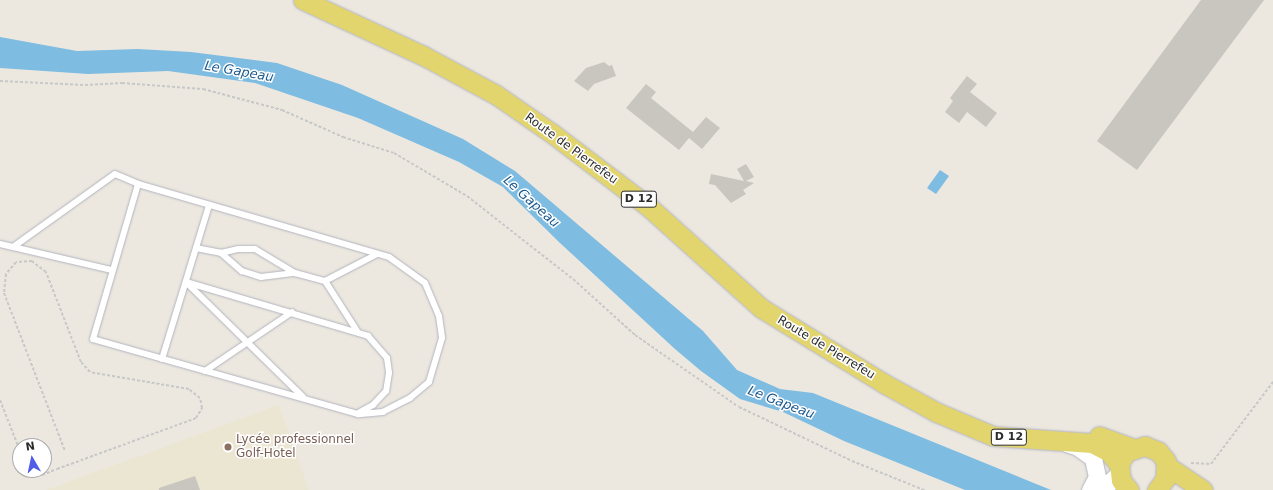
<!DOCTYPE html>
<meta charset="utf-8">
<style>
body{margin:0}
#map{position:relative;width:1273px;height:490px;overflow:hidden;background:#ece8e0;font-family:"DejaVu Sans",sans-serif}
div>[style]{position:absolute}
.education>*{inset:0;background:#ebe6d1}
.water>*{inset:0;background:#7ebce2}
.building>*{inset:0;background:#c8c6be}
.path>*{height:2px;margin-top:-1px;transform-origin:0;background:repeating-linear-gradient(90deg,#c8c8c8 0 3px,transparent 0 5px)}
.roads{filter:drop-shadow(0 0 1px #b3b4be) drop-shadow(0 0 1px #b3b4be)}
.service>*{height:6px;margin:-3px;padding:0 3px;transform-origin:3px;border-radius:3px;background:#fff}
.secondary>*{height:17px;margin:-8.5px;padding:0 8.5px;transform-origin:8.5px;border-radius:8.5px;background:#fff}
.primary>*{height:19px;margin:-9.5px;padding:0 9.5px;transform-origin:9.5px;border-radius:9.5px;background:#e2d56e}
.dots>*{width:11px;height:11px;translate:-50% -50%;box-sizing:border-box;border:2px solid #fff;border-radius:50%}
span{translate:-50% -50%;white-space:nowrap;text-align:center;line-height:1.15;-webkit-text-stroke:3px #fff;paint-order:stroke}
.shield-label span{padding:1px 3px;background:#fff;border:1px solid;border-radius:3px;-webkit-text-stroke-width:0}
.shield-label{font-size:11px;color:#2c2c2c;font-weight:700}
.street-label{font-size:12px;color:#2c2c2c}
.education-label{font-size:12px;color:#785e54}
.left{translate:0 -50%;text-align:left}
.water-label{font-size:13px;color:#1c5a8f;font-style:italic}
.north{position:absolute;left:12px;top:438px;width:40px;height:40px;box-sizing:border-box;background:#fff;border:1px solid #ababab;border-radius:50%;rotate:351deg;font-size:11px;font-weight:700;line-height:16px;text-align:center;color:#2c2c2c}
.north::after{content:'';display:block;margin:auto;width:14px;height:18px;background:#515ce7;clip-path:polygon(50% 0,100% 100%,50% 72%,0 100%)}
</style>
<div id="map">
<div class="education">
<div style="clip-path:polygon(279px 405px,309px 490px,46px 490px)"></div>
</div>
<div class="water">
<div style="clip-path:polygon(0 37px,77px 51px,138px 49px,191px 52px,277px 63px,342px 85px,463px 139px,515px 171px,703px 331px,737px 370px,780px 389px,813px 393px,1051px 490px,965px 490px,844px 441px,783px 412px,740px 399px,701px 371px,675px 349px,560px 243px,503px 187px,459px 162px,358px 118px,255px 83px,168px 71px,88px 74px,0 68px)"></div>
<div style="clip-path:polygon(940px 170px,949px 176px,936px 194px,927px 188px)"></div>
</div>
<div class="building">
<div style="clip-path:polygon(1201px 0,1264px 0,1137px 170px,1097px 141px)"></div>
<div style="clip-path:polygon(604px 62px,609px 66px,612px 65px,616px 76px,594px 84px,588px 91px,574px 81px,586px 68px)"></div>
<div style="clip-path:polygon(967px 76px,977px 84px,970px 92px,997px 113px,986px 127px,967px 112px,959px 123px,945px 112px,953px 101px,950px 98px)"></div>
<div style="clip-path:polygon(646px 84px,656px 92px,651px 98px,693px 132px,706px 117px,720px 128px,702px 149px,689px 138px,679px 150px,626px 108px)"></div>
<div style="clip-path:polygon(746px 164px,754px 177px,746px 181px,754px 183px,743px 190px,746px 194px,731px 203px,715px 185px,709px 184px,711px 174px,744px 181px,737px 169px)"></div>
<div style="clip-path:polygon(195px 476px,200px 490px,159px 490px,159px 488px)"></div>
</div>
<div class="path">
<div style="left:0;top:81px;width:85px;rotate:2.7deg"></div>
<div style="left:85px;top:85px;width:37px;rotate:-3deg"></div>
<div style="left:122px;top:83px;width:81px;rotate:4.2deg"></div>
<div style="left:203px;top:89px;width:82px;rotate:14.9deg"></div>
<div style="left:282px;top:110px;width:67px;rotate:23.9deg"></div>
<div style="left:343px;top:137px;width:53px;rotate:17.4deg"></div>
<div style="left:394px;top:153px;width:85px;rotate:30.5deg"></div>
<div style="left:467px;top:196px;width:135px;rotate:38.1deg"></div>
<div style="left:573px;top:279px;width:84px;rotate:42.1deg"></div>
<div style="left:635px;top:335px;width:126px;rotate:34.7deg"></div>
<div style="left:739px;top:407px;width:125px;rotate:25.5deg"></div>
<div style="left:852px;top:461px;width:78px;rotate:21.9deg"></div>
<div style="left:0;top:400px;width:55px;rotate:68.6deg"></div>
<div style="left:1191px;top:463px;width:20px;rotate:3deg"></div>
<div style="left:1211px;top:464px;width:103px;rotate:-52.9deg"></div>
<div style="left:31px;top:470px;width:12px;rotate:24deg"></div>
<div style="left:42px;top:475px;width:16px;rotate:-22deg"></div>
<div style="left:57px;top:469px;width:148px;rotate:-20.1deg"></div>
<div style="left:196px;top:418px;width:12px;rotate:-59deg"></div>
<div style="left:202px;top:408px;width:10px;rotate:-101deg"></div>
<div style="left:200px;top:398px;width:14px;rotate:-141deg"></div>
<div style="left:189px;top:389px;width:100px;rotate:-170.3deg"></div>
<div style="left:90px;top:372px;width:13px;rotate:-132deg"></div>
<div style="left:81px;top:362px;width:97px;rotate:-111.3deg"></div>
<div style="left:46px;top:272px;width:18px;rotate:-142deg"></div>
<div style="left:32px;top:261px;width:16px;rotate:176deg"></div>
<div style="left:16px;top:262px;width:16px;rotate:130deg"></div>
<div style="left:6px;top:274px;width:19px;rotate:96deg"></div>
<div style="left:4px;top:293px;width:169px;rotate:68.9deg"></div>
</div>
<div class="roads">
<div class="service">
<div style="left:138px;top:184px;width:261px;rotate:16.2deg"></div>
<div style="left:389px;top:257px;width:44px;rotate:35.8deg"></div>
<div style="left:425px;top:283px;width:36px;rotate:67deg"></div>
<div style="left:439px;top:316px;width:22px;rotate:82deg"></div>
<div style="left:442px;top:338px;width:46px;rotate:106.5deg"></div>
<div style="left:429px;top:382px;width:25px;rotate:140deg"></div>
<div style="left:410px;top:398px;width:30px;rotate:153deg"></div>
<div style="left:383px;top:412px;width:25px;rotate:175deg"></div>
<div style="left:358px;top:414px;width:275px;rotate:-164.2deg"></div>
<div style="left:93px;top:339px;width:161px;rotate:-73.8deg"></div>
<div style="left:0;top:244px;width:115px;rotate:13.1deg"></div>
<div style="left:13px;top:247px;width:125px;rotate:-35.6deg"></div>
<div style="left:115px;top:174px;width:25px;rotate:23deg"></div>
<div style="left:196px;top:248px;width:25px;rotate:11deg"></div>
<div style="left:221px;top:253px;width:28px;rotate:41deg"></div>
<div style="left:242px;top:271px;width:20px;rotate:18deg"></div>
<div style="left:261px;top:277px;width:34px;rotate:-7deg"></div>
<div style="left:295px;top:273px;width:31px;rotate:15deg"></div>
<div style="left:325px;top:281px;width:59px;rotate:-27.4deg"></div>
<div style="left:221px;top:253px;width:18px;rotate:-13deg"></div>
<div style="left:239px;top:249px;width:16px"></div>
<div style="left:255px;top:249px;width:47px;rotate:31deg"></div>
<div style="left:325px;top:281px;width:59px;rotate:57.4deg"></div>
<div style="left:162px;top:359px;width:161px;rotate:-73deg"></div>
<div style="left:205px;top:371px;width:105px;rotate:-34.1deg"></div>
<div style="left:303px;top:397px;width:164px;rotate:-135.5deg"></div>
<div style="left:186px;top:282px;width:190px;rotate:16.5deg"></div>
<div style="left:368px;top:336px;width:29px;rotate:49deg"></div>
<div style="left:387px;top:358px;width:15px;rotate:82deg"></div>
<div style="left:389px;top:373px;width:18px;rotate:99deg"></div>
<div style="left:386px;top:391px;width:19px;rotate:133deg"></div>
<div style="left:373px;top:405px;width:15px;rotate:152deg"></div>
</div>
<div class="secondary">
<div style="left:1066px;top:443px;width:13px;rotate:18deg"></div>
<div style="left:1078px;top:447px;width:19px;rotate:36deg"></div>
<div style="left:1093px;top:458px;width:19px;rotate:78deg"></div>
<div style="left:1097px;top:477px;width:15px;rotate:118deg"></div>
<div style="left:1101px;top:490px;width:24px;rotate:-42deg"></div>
</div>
<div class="primary">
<div style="left:303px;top:0;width:133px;rotate:24.8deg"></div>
<div style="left:424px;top:56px;width:81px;rotate:28.2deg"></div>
<div style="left:495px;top:94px;width:70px;rotate:34.6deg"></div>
<div style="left:553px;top:134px;width:122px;rotate:37.3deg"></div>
<div style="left:650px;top:208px;width:149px;rotate:42deg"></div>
<div style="left:761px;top:308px;width:145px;rotate:31.5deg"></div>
<div style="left:885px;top:384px;width:58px;rotate:28.8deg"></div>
<div style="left:936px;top:412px;width:62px;rotate:22.8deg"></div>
<div style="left:993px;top:436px;width:99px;rotate:4deg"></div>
<div style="left:1092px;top:443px;width:18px;rotate:27deg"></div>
<div style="left:1108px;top:451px;width:17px;rotate:50deg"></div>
<div style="left:1099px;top:436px;width:35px;rotate:20deg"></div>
<div style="left:1167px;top:466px;width:43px;rotate:33.7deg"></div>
<div style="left:1129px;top:490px;width:13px;rotate:-129deg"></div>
<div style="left:1121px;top:480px;width:16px;rotate:-97deg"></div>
<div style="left:1119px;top:464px;width:14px;rotate:-60deg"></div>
<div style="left:1126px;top:452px;width:20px;rotate:-18deg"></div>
<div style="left:1145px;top:446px;width:14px;rotate:21deg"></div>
<div style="left:1158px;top:451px;width:13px;rotate:51deg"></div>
<div style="left:1166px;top:461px;width:18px;rotate:93deg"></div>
<div style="left:1165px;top:479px;width:14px;rotate:126deg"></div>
</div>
</div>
<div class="dots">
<div style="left:228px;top:447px;background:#8d6e63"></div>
</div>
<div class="shield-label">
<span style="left:639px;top:199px">D 12</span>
<span style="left:1009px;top:437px">D 12</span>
</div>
<div class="street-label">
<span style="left:571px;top:149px;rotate:36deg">Route de Pierrefeu</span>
<span style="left:826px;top:348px;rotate:31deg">Route de Pierrefeu</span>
</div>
<div class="education-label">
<span class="left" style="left:236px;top:447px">Lycée professionnel<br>Golf-Hotel</span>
</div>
<div class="water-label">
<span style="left:239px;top:72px;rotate:10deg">Le Gapeau</span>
<span style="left:531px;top:202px;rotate:42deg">Le Gapeau</span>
<span style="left:781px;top:403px;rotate:21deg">Le Gapeau</span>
</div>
<div class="north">N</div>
</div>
